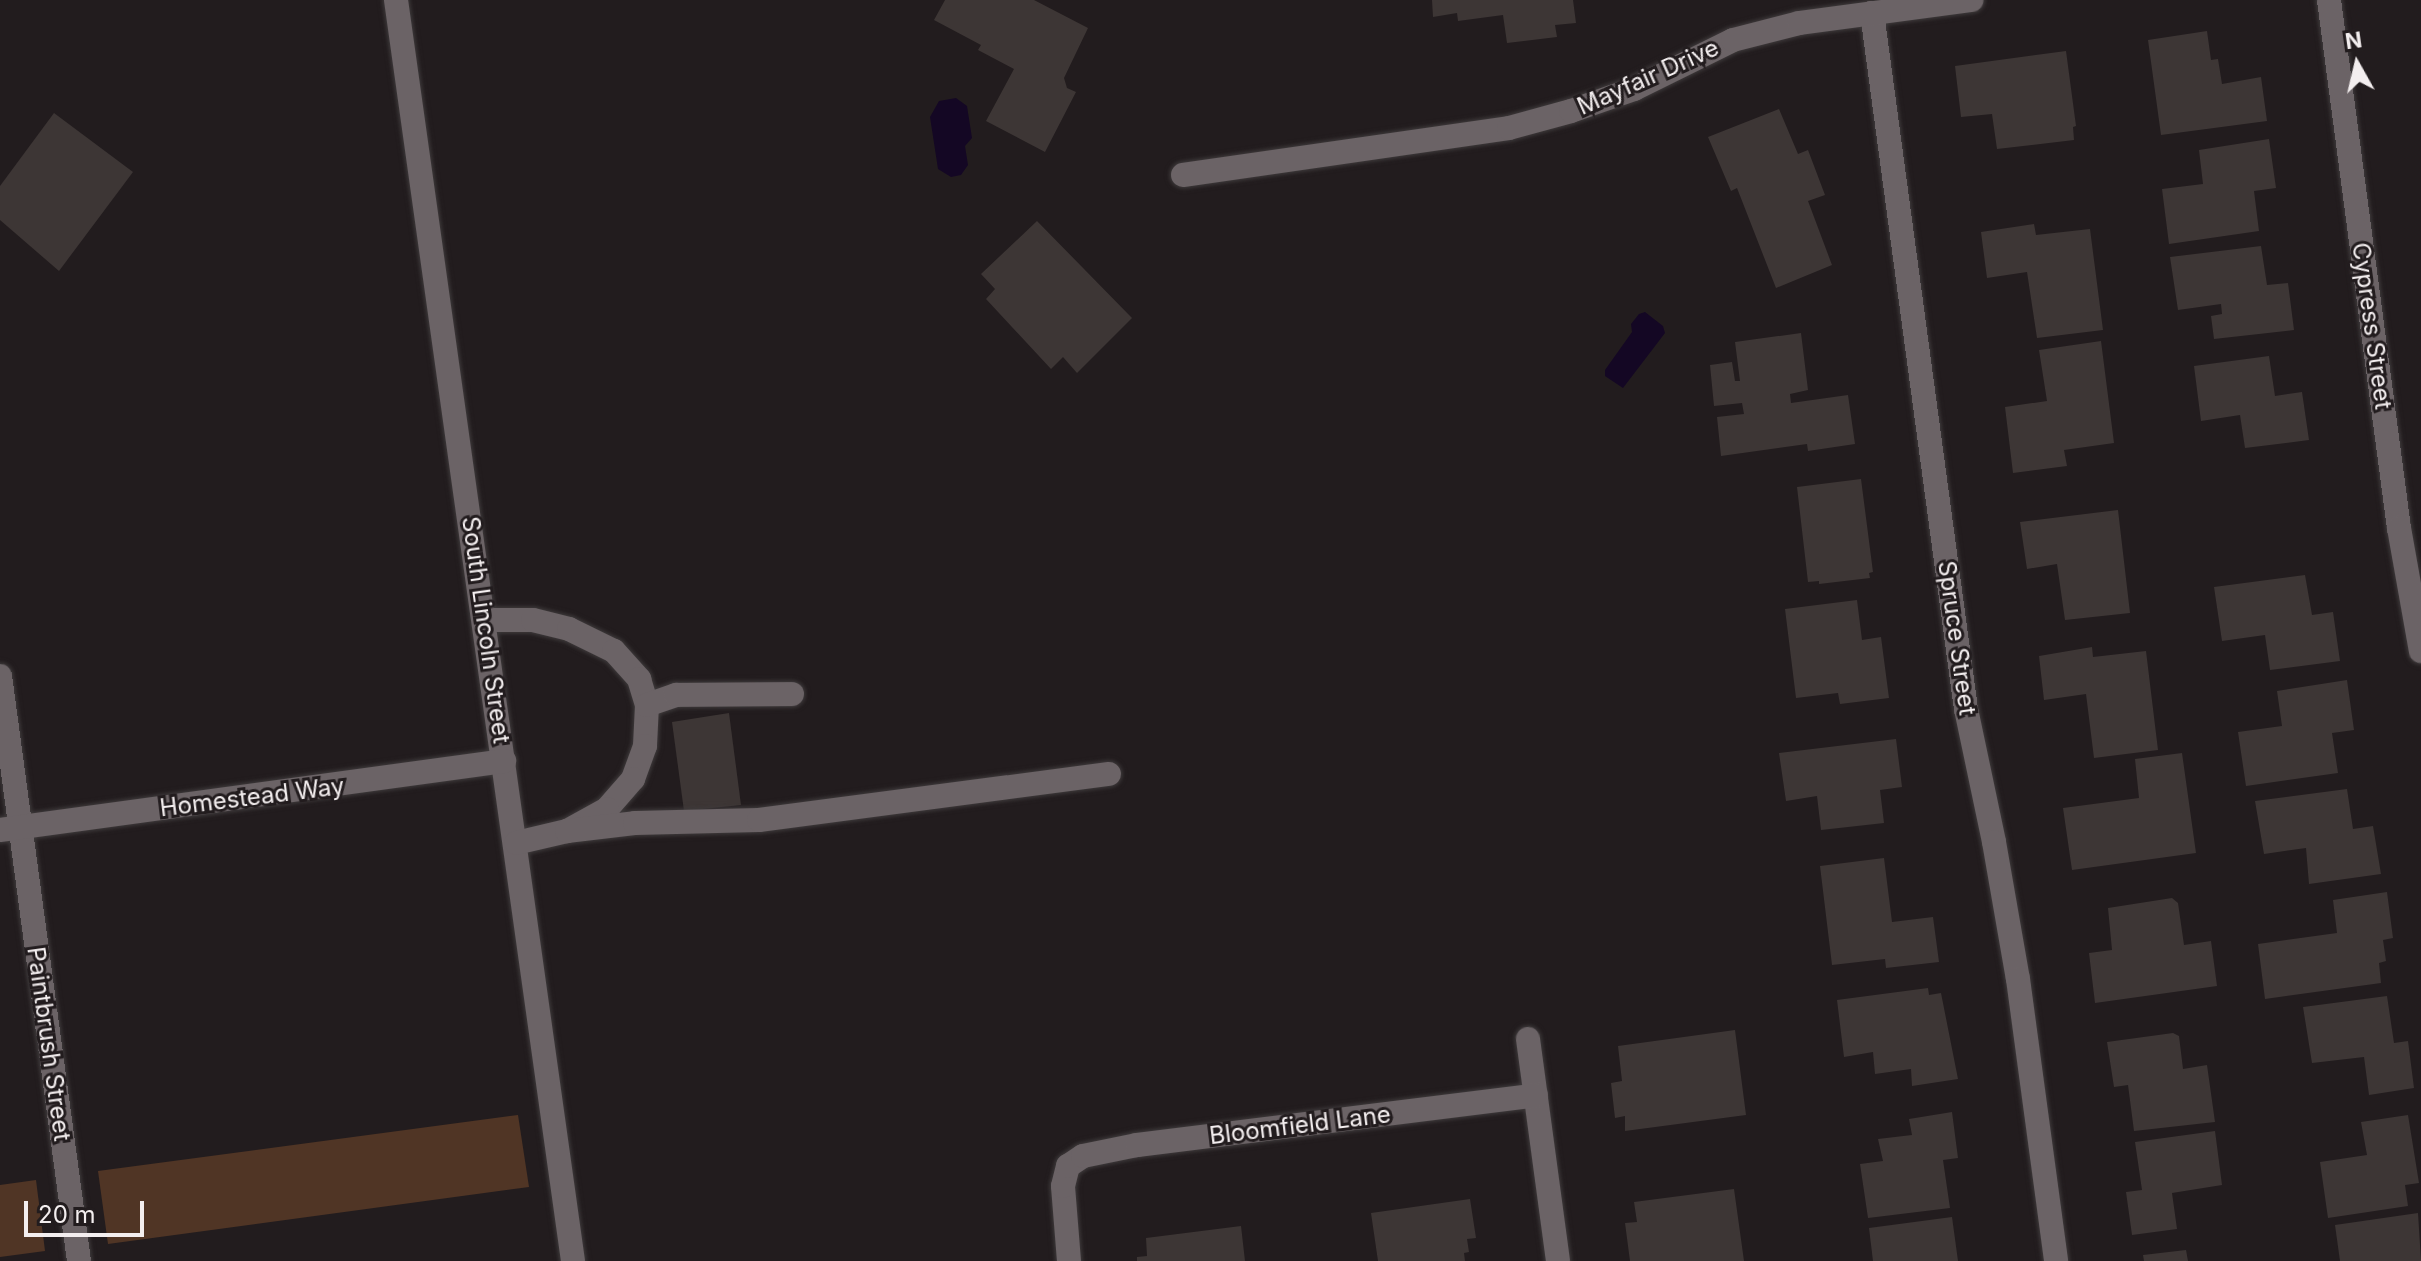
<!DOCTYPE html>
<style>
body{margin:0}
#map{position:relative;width:2421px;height:1261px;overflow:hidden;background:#221c1e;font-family:Inter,sans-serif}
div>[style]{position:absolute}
.green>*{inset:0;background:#503525}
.water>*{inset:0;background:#140724}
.building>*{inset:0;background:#3d3635}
.roads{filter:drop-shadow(0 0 2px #3e3a3b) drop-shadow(0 0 2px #3e3a3b)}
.minor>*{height:24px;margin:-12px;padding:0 12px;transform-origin:12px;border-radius:12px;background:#6b6366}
span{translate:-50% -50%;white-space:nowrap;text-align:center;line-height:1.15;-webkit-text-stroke:6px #221c1e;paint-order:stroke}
.street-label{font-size:24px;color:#f3eeef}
.north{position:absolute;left:2317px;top:24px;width:80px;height:80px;-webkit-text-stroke:6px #221c1e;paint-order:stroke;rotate:352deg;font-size:22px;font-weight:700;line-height:32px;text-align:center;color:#f3eeef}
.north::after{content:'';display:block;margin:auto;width:28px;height:36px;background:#f3eeef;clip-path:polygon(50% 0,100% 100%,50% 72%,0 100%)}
.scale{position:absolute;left:24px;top:1201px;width:120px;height:36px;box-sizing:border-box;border:4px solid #f3eeef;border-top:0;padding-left:10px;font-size:24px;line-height:28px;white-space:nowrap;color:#f3eeef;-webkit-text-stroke:6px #221c1e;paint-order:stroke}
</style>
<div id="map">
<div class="green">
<div style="clip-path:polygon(518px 1115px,529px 1187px,108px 1244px,98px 1171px)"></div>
<div style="clip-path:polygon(36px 1180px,45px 1251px,0 1257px,0 1185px)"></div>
</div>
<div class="water">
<div style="clip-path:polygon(956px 98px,967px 106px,972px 138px,965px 146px,968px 165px,961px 175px,951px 177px,938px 169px,930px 117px,939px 101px)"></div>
<div style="clip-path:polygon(1645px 312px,1663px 326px,1665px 333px,1623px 388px,1605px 376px,1605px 370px,1632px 332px,1631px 324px,1639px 314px)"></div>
</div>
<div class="building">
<div style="clip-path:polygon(945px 0,1034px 0,1088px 28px,1064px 78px,1067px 88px,1076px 92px,1045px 152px,986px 121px,1014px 69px,978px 50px,981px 45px,934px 20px)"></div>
<div style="clip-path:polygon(1432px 0,1573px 0,1576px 23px,1555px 25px,1557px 37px,1507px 43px,1503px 15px,1458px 21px,1457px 13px,1433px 17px)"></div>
<div style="clip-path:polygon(2207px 31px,2211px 60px,2218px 59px,2222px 84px,2261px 77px,2267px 121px,2161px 135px,2148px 40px)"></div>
<div style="clip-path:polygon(2066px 51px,2076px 126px,2073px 127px,2074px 140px,1997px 149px,1992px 114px,1961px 117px,1955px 66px)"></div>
<div style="clip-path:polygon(1779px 109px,1798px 154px,1808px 150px,1825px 195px,1808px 201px,1832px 265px,1776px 288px,1737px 188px,1731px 191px,1708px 137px)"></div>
<div style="clip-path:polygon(54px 113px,133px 172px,59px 271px,0 220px,0 186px)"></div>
<div style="clip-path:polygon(2269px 139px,2276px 188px,2254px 191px,2259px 231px,2169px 244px,2162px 189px,2203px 184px,2199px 150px)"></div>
<div style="clip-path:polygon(1037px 221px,1132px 318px,1077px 373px,1063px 357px,1051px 369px,986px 299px,995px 289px,981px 274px)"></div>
<div style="clip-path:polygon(2034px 224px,2036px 235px,2090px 229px,2103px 330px,2037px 338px,2027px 272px,1987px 278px,1981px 232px)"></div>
<div style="clip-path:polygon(2261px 246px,2267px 285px,2288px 283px,2294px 330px,2214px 339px,2211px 316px,2222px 314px,2221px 304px,2178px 310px,2170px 257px)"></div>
<div style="clip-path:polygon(1801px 333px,1808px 390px,1790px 394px,1791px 403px,1848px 395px,1855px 444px,1808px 451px,1807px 444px,1721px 456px,1717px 417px,1744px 414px,1742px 403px,1714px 406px,1710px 365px,1732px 362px,1735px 381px,1740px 381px,1735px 342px)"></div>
<div style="clip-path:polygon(2101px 341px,2114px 443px,2064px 450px,2067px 466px,2013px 473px,2005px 407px,2047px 401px,2039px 350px)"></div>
<div style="clip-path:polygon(2269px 356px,2275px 396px,2302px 392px,2309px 440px,2245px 448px,2240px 415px,2201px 421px,2194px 366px)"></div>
<div style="clip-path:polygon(1861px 479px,1873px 572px,1869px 573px,1870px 578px,1819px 584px,1819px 581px,1808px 582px,1797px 487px)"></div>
<div style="clip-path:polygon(2118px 510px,2130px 613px,2065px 620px,2057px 564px,2027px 569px,2020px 522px)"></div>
<div style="clip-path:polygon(2305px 575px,2312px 615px,2333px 612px,2340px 661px,2270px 670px,2265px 635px,2222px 641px,2214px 587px)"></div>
<div style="clip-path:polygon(1857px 600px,1862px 640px,1881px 637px,1889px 698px,1840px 704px,1838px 693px,1796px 698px,1785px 609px)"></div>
<div style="clip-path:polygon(2092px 647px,2093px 657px,2146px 651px,2158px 750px,2094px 758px,2086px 694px,2044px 700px,2039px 656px)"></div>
<div style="clip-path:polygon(2347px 680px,2354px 730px,2332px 733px,2338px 773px,2246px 786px,2238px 732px,2282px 726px,2277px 691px)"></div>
<div style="clip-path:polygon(729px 713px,741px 805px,684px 811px,672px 722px)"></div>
<div style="clip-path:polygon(1896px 739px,1902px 787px,1880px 790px,1884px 823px,1821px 830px,1817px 796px,1786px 801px,1779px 753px)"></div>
<div style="clip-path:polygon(2182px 753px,2196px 853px,2072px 870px,2063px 808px,2139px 798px,2135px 759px)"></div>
<div style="clip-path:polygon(2347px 789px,2353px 829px,2373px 826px,2381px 874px,2309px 884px,2306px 848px,2264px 854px,2255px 801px)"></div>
<div style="clip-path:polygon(1884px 858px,1892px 922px,1933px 917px,1939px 962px,1886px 968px,1885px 959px,1832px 965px,1820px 866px)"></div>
<div style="clip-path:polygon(2387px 892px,2393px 938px,2383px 940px,2386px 961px,2379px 963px,2381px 983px,2265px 999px,2258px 944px,2337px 933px,2333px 900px)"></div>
<div style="clip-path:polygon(2172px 898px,2178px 903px,2184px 945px,2211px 941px,2217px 986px,2095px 1003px,2089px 953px,2112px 950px,2108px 908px)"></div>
<div style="clip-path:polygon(1928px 988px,1929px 995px,1941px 993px,1958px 1079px,1912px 1086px,1911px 1069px,1875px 1074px,1873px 1052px,1844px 1057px,1837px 1000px)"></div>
<div style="clip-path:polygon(2387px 996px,2394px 1043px,2408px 1041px,2414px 1088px,2369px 1095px,2364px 1057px,2312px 1063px,2303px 1007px)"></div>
<div style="clip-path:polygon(1735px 1030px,1746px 1115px,1625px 1131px,1625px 1116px,1615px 1118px,1611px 1083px,1622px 1081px,1618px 1046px)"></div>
<div style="clip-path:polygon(2173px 1033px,2179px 1036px,2183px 1069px,2207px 1065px,2215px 1122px,2134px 1131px,2128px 1085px,2114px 1087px,2107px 1042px)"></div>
<div style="clip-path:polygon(1952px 1112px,1958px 1158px,1943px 1160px,1950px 1208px,1868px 1218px,1860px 1164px,1883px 1161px,1878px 1139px,1912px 1135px,1909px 1119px)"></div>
<div style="clip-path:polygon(2408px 1115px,2419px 1183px,2405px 1185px,2408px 1206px,2328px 1218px,2320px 1162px,2367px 1155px,2361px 1122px)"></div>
<div style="clip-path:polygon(2215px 1131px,2222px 1185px,2172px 1193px,2177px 1229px,2132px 1235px,2126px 1192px,2142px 1190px,2135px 1142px)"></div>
<div style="clip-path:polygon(1734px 1189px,1744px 1261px,1630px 1261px,1625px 1223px,1637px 1222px,1634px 1202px)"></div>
<div style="clip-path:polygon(1470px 1199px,1476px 1238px,1467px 1239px,1469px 1252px,1464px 1253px,1465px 1261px,1378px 1261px,1371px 1213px)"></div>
<div style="clip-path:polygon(2418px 1213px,2421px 1261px,2340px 1261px,2335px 1225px)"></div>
<div style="clip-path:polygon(1952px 1217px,1958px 1261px,1873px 1261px,1869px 1228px)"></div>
<div style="clip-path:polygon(1241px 1226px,1245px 1261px,1137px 1261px,1137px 1257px,1147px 1256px,1146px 1238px)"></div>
<div style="clip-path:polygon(2186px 1250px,2188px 1261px,2144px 1261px,2143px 1255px)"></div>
</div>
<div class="roads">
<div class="minor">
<div style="left:396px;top:0;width:1273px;rotate:82.01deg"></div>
<div style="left:2329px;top:0;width:533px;rotate:82.45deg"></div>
<div style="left:2399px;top:528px;width:125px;rotate:79.9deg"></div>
<div style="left:1872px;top:13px;width:702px;rotate:82.31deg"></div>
<div style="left:1966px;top:709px;width:136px;rotate:78.1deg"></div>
<div style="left:1994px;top:842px;width:139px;rotate:80.1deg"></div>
<div style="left:2018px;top:979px;width:285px;rotate:82.3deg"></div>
<div style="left:1183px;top:175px;width:329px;rotate:-8.2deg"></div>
<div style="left:1509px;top:128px;width:64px;rotate:-15.3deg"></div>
<div style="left:1571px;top:111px;width:67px;rotate:-19.2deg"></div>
<div style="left:1634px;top:89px;width:110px;rotate:-26.3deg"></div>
<div style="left:1733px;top:40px;width:68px;rotate:-14.4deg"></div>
<div style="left:1799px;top:23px;width:174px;rotate:-7.6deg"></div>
<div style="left:485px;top:620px;width:48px"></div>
<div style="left:533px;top:620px;width:37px;rotate:14deg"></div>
<div style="left:569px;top:629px;width:50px;rotate:26.1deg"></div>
<div style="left:614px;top:651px;width:38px;rotate:48deg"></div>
<div style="left:639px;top:679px;width:27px;rotate:73deg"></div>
<div style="left:647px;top:705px;width:41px;rotate:92.8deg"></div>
<div style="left:645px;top:746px;width:35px;rotate:110deg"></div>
<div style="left:633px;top:779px;width:40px;rotate:131deg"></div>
<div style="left:607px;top:809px;width:46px;rotate:151.2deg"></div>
<div style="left:567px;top:831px;width:52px;rotate:166.8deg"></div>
<div style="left:0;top:676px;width:590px;rotate:82.31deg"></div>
<div style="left:647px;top:705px;width:31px;rotate:-19deg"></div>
<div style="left:676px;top:695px;width:116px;rotate:-0.5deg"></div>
<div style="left:0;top:830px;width:509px;rotate:-7.8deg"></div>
<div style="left:567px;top:831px;width:68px;rotate:-6.7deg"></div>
<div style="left:635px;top:823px;width:124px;rotate:-1.4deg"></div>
<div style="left:759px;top:820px;width:353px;rotate:-7.5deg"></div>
<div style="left:1528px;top:1039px;width:224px;rotate:82.3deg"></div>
<div style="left:1069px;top:1261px;width:75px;rotate:-94.6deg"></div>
<div style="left:1063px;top:1186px;width:21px;rotate:-76deg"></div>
<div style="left:1068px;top:1166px;width:18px;rotate:-34deg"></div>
<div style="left:1083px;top:1156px;width:55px;rotate:-11.5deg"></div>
<div style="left:1137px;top:1145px;width:402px;rotate:-7.1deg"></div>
</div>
</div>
<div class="street-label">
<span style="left:1648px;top:77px;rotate:-24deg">Mayfair Drive</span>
<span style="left:2372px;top:326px;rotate:82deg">Cypress Street</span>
<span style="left:486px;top:630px;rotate:82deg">South Lincoln Street</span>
<span style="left:1957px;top:638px;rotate:82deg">Spruce Street</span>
<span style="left:252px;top:797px;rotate:-7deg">Homestead Way</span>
<span style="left:49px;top:1044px;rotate:82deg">Paintbrush Street</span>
<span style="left:1300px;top:1125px;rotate:-7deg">Bloomfield Lane</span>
</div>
<div class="north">N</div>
<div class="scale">20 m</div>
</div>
